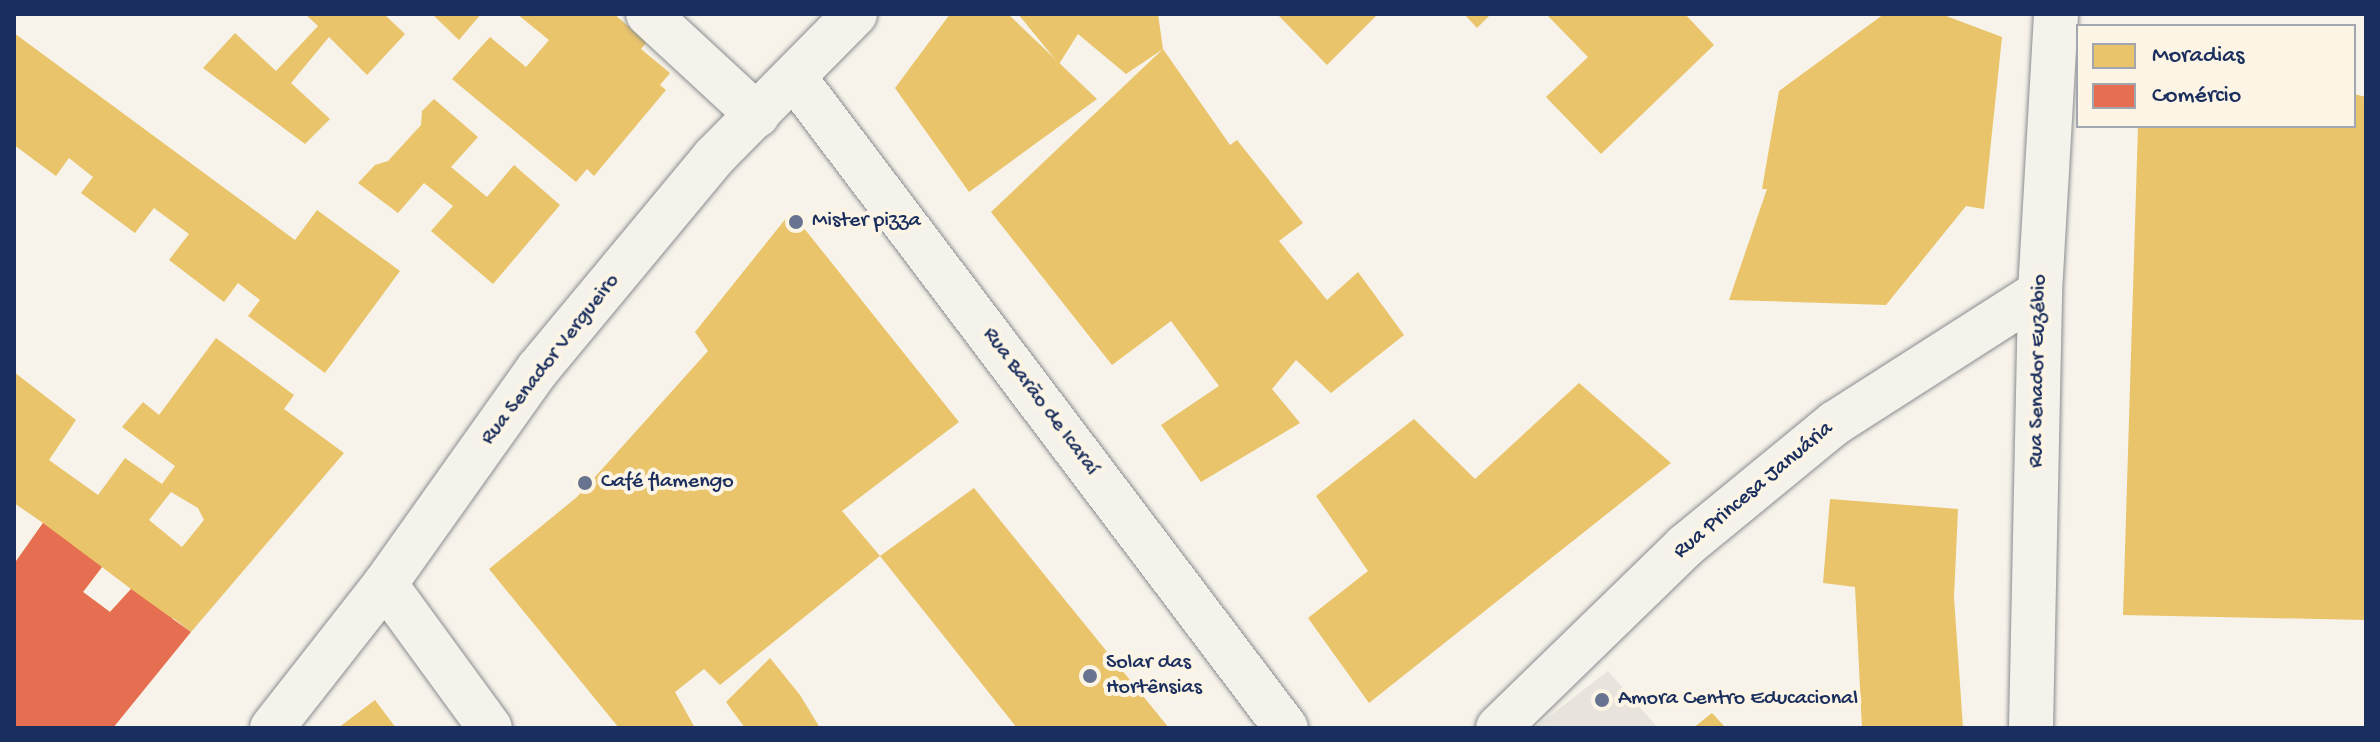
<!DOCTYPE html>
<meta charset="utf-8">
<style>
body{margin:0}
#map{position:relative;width:2380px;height:742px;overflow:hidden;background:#f7f3ea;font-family:"Gochi Hand",sans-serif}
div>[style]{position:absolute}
.built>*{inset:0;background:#e8e4dd}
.homes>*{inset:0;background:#e9c46a}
.shops>*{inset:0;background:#e76f51}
.roads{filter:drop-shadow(0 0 2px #8a8c91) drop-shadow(0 0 2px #8a8c91)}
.minor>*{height:44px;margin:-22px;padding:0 22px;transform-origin:22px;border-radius:22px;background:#f5f2ec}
.dots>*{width:22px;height:22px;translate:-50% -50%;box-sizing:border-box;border:4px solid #fcf5e5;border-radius:50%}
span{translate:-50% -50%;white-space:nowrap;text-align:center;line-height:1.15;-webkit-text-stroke:8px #fcf5e5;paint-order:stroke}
.poi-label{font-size:22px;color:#1b2f5e}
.left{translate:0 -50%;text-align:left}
.street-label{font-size:22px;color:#1b2f5e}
.frame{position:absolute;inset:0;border:16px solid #1b2f5e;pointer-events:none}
.legend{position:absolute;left:2076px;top:24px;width:280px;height:104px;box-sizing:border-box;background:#fcf5e5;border:2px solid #a2a6af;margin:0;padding:10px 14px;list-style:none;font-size:24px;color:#1b2f5e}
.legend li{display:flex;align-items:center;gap:16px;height:40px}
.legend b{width:40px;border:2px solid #a2a6af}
</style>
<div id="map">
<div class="built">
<div style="clip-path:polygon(1608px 671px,1658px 728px,1534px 728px)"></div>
</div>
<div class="homes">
<div style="clip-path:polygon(305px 14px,384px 14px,405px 34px,367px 75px,329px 37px,291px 83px,330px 119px,305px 144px,203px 68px,235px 33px,276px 71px,318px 26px)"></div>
<div style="clip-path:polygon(432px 14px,481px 14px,459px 40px)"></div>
<div style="clip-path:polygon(517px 14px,614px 14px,647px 42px,641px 49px,670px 73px,660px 85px,666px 90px,594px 176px,587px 169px,576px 182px,452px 79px,490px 37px,526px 67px,549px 40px)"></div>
<div style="clip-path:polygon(950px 14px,1008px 14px,1097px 99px,969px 192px,895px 88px)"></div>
<div style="clip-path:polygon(1018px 14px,1158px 14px,1163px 49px,1230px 145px,1237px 140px,1303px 223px,1279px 241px,1327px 300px,1358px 272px,1404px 335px,1331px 393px,1296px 360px,1272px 389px,1300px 423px,1201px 482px,1161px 425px,1219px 386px,1171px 321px,1112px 365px,991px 212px,1163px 49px,1126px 74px,1078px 34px,1059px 64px)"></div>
<div style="clip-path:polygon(1277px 14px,1378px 14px,1327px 65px)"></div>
<div style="clip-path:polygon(1464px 14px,1491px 14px,1477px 28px)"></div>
<div style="clip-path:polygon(1546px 14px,1685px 14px,1714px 45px,1601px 154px,1546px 97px,1588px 57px)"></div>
<div style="clip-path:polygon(1884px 14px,1941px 14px,2002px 37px,1984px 209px,1966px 206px,1886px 305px,1729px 300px,1767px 189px,1762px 189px,1779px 91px)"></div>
<div style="clip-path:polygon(14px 33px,295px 240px,317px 210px,400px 271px,325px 373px,248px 316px,260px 300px,238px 283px,224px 302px,169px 260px,189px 234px,154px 208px,135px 233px,81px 193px,93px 177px,69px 158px,56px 176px,14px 145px)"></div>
<div style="clip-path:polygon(2354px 94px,2366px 97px,2366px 620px,2123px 615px,2138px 126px,2354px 126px)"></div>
<div style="clip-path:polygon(434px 99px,478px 137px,451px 167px,487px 197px,514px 165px,560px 205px,493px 284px,431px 231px,453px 206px,424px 183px,398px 213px,358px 183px,375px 165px,388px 161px,421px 125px,422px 111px)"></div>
<div style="clip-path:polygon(791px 212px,959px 422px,842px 511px,880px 556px,974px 488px,1169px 728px,1017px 728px,880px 556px,720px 685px,704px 669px,675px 692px,695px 728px,619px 728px,489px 569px,577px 497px,708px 351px,695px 332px)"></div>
<div style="clip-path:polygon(evenodd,216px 338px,294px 395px,284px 409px,344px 453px,191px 632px,173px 618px,107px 700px,94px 689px,61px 728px,14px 728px,14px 564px,43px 523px,14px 503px,14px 372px,76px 420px,49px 460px,98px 495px,125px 458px,162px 484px,175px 466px,122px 427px,143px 402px,159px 415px,216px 338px,171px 492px,198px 508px,204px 520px,182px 547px,149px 520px,171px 492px,216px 338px,102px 567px,131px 589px,110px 612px,83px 592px,102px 567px)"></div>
<div style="clip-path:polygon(1579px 383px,1671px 463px,1369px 703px,1308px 618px,1368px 571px,1316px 496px,1414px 419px,1475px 479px)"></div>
<div style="clip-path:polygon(1830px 499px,1958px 509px,1954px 597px,1963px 728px,1862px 728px,1855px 587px,1823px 583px)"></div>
<div style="clip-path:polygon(770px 658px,800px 695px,820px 728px,745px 728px,726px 702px)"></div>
<div style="clip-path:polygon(375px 700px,396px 728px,338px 728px)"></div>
<div style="clip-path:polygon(1712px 713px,1726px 728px,1693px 728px)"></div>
</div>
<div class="shops">
<div style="clip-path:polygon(43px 523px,102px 567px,83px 592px,110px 612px,131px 589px,191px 632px,113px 728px,14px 728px,14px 564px)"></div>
</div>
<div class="roads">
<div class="minor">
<div style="left:648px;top:14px;width:149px;rotate:42.8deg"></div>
<div style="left:794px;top:77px;width:816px;rotate:52.92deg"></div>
<div style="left:385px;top:584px;width:178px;rotate:53.9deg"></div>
<div style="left:272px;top:728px;width:183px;rotate:-51.9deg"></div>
<div style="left:385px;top:584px;width:264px;rotate:-54.6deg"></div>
<div style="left:538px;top:369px;width:276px;rotate:-50.3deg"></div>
<div style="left:714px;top:157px;width:201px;rotate:-45.4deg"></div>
<div style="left:1498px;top:728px;width:261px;rotate:-44.2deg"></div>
<div style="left:1685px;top:546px;width:194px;rotate:-39.4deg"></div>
<div style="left:1835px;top:423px;width:243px;rotate:-32.6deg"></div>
<div style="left:2031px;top:728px;width:436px;rotate:-88.8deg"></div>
<div style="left:2040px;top:292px;width:278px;rotate:-86.7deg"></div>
</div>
</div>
<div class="dots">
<div style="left:796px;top:222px;background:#68748f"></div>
<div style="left:585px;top:483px;background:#68748f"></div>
<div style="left:1090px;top:676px;background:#68748f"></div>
<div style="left:1602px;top:700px;background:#68748f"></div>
</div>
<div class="poi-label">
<span class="left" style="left:812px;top:222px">Mister pizza</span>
<span class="left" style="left:601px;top:483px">Café flamengo</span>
<span class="left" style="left:1106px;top:676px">Solar das<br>Hortênsias</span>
<span class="left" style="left:1618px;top:700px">Amora Centro Educacional</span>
</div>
<div class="street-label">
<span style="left:551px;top:360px;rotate:-52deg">Rua Senador Vergueiro</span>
<span style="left:2039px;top:371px;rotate:-89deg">Rua Senador Euzébio</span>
<span style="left:1040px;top:402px;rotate:53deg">Rua Barão de Icaraí</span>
<span style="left:1754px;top:491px;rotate:-40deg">Rua Princesa Januária</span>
</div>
<div class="frame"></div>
<ul class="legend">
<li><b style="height:22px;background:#e9c46a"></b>Moradias</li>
<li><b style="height:22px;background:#e76f51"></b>Comércio</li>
</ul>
</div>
